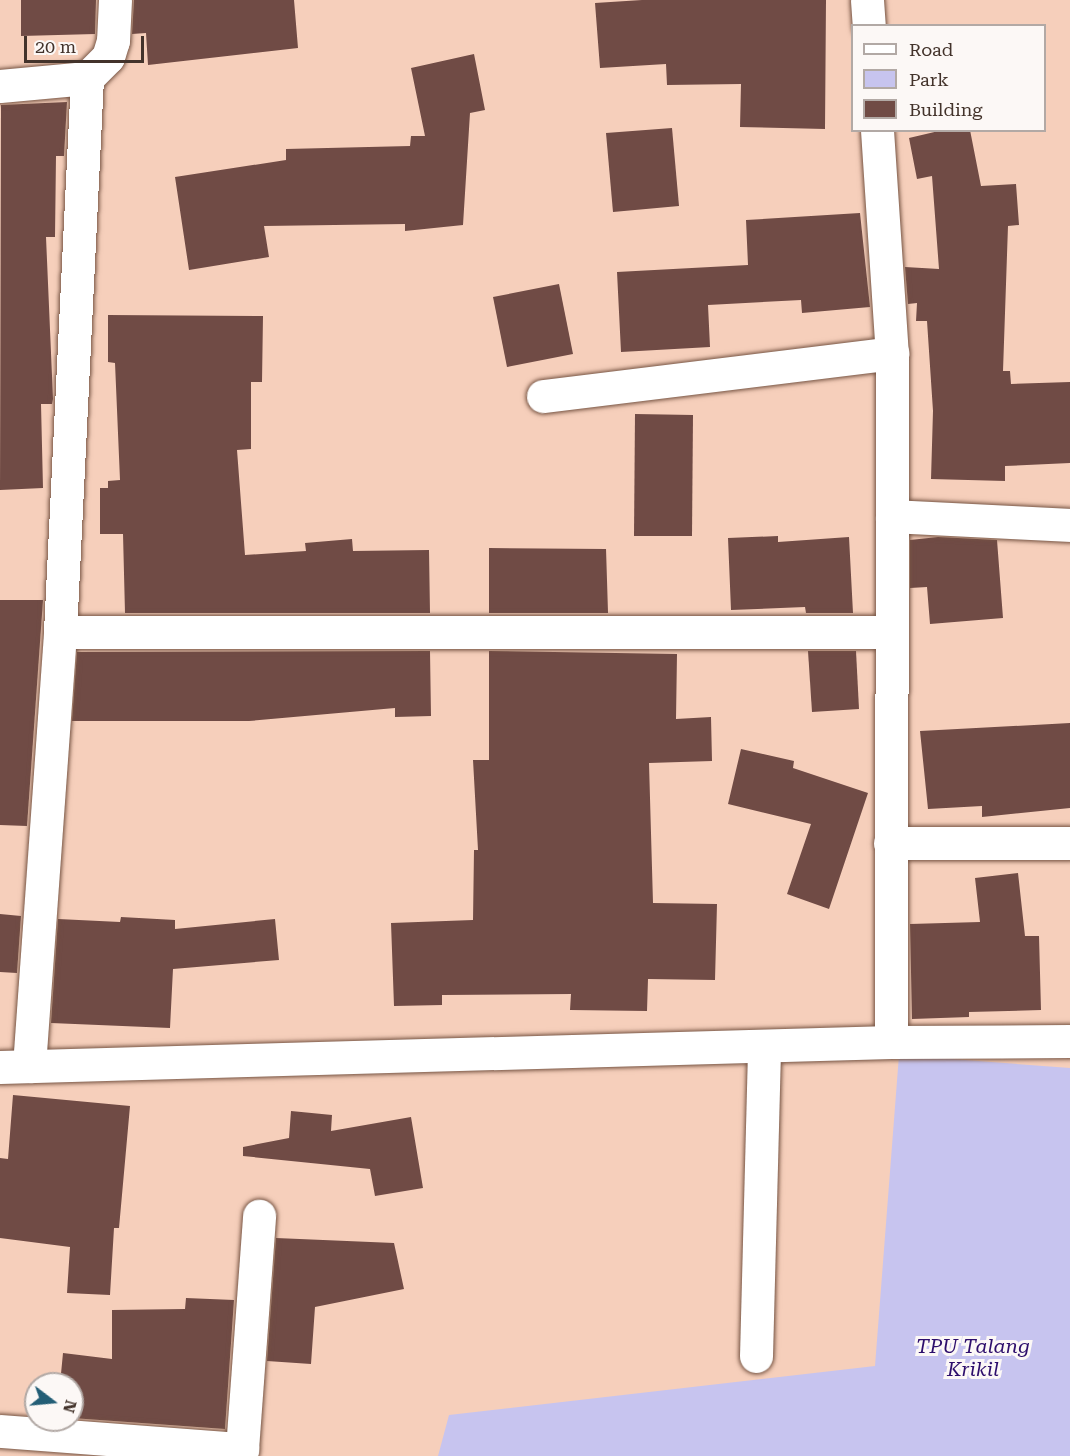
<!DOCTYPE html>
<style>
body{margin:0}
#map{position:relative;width:1070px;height:1456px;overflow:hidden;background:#f6cfbb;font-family:"Roboto Serif",serif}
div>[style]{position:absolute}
.green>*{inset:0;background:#c7c4ef}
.building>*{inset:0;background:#704b45}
.roads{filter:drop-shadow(0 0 2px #754) drop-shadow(0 0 2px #754)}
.minor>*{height:33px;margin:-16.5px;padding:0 16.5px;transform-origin:16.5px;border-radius:16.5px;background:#fff}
span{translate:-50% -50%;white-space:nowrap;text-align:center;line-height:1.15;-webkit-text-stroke:6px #fcf8f6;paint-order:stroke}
.park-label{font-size:20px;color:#2d0e6c;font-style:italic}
.legend{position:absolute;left:851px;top:24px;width:195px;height:108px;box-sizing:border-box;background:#fcf8f6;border:2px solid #b2a9a5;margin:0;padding:8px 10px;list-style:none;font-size:18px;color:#43332b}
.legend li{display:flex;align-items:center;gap:12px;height:30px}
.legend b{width:30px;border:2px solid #b2a9a5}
.north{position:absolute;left:24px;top:1372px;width:60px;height:60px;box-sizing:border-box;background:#fcf8f6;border:2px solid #b2a9a5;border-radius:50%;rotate:106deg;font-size:16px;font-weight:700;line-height:24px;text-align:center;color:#43332b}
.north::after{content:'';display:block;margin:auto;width:21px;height:27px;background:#235e76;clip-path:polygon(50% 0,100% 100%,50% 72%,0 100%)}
.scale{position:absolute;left:24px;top:36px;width:120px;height:27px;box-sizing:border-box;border:3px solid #43332b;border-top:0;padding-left:8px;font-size:18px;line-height:21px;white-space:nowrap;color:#43332b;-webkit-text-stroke:4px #fcf8f6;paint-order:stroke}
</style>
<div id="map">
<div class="green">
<div style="clip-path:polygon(899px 1055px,1070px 1068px,1070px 1456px,438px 1456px,449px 1415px,875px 1366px)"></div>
</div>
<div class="building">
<div style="clip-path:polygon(21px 0,96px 0,95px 34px,21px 36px)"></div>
<div style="clip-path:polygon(134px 0,294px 0,298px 48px,148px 65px,146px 33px,132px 34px)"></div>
<div style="clip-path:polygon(642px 0,826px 0,825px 129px,740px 127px,741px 84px,667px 85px,666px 64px,600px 68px,595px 3px)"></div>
<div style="clip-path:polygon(474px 54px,485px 110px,470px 113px,463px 225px,405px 231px,405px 224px,264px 226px,269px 257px,189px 270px,175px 177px,286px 160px,286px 149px,410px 146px,411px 136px,425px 136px,411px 68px)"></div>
<div style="clip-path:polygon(67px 102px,64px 156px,56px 156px,55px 237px,46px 237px,53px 399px,52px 404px,41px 404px,43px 488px,0 490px,1px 105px)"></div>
<div style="clip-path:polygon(672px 128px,679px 206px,613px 212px,606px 133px)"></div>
<div style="clip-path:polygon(943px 130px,970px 130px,981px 186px,1016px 184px,1019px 225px,1008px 226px,1003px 371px,1010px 371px,1011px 384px,1070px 382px,1070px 463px,1005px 466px,1005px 481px,931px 479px,933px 411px,927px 321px,916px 321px,917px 303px,908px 304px,905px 267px,939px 269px,932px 176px,917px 179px,909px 138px)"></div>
<div style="clip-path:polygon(860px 213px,870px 307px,802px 313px,801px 300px,708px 305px,710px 347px,621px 352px,617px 272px,748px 265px,746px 220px)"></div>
<div style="clip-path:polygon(559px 284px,573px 354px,507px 367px,493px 297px)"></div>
<div style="clip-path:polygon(108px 315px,263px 316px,262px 382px,251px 382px,251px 449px,237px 450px,245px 555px,306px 551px,305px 543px,352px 539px,353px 551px,429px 550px,430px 613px,125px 613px,123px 534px,100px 534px,100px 488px,108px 488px,108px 481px,120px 480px,115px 363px,108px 362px)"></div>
<div style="clip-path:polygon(635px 414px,693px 415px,692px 536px,634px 536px)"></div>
<div style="clip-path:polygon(778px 536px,778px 542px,849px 537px,853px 613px,806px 613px,805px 607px,731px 610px,728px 538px)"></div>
<div style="clip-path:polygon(938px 537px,997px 540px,1003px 618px,930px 624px,927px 587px,910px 588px,910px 540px)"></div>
<div style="clip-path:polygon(489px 548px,606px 549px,608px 613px,489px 613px)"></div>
<div style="clip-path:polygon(0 600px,43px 600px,27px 826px,0 825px)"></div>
<div style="clip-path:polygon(430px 651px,431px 716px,395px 717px,395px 708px,249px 721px,72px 721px,77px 652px)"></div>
<div style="clip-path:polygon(489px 651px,677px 654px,676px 719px,711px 717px,712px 761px,649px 763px,653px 903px,717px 904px,715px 980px,648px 979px,647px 1011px,570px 1010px,571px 994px,442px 995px,442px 1005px,394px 1006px,391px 923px,473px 920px,474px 850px,478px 850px,473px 760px,489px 760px)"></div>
<div style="clip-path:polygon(808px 651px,856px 651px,859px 709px,812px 712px)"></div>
<div style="clip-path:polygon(1070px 723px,1070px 808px,982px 817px,982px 806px,928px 809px,920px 731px)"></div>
<div style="clip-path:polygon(741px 749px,794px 761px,793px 768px,868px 793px,829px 909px,787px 894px,811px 824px,728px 804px)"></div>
<div style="clip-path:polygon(1018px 873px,1025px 936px,1039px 936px,1041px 1010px,969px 1012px,969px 1017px,912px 1019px,910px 924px,980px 922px,975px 878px)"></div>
<div style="clip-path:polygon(0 914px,21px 916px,17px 973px,0 972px)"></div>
<div style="clip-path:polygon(121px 917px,175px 920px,175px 929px,275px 919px,279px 960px,173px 969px,170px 1028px,51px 1023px,58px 919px,120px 922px)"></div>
<div style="clip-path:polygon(13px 1095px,130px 1106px,119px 1228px,114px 1228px,110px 1295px,67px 1293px,70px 1247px,0 1238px,0 1158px,8px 1159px)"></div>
<div style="clip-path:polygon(291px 1111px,332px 1115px,331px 1131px,411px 1117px,423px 1188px,375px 1196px,370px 1169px,243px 1156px,243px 1147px,289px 1138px)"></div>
<div style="clip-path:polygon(276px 1238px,394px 1243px,404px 1289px,315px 1307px,311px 1364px,267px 1361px)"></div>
<div style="clip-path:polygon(186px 1298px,234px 1300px,225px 1429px,72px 1418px,72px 1384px,60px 1384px,63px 1353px,112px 1359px,112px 1310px,185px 1309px)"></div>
</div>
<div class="roads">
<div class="minor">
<div style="left:867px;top:0;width:26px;rotate:86deg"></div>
<div style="left:0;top:86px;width:87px;rotate:-5.3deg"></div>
<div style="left:87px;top:78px;width:30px;rotate:-45deg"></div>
<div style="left:108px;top:57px;width:17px;rotate:-73deg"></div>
<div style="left:113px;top:41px;width:41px;rotate:-87.2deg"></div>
<div style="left:877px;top:130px;width:224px;rotate:86.2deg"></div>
<div style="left:892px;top:353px;width:689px;rotate:90.08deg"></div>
<div style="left:543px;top:396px;width:352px;rotate:-7deg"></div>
<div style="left:892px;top:516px;width:178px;rotate:2.9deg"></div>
<div style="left:60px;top:632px;width:832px"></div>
<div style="left:890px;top:843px;width:180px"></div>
<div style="left:29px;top:1066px;width:435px;rotate:-85.9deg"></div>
<div style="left:60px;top:632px;width:555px;rotate:-87.21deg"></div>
<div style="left:0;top:1067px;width:891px;rotate:-1.61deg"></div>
<div style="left:891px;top:1042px;width:179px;rotate:-0.3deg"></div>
<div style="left:756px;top:1356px;width:308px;rotate:-88.5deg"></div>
<div style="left:0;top:1431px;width:243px;rotate:4.3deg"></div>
<div style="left:242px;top:1449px;width:234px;rotate:-85.8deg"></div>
</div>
</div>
<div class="park-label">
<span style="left:973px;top:1358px">TPU Talang<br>Krikil</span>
</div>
<ul class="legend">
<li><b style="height:8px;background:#fff"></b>Road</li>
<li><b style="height:16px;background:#c7c4ef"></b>Park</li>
<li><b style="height:16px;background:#704b45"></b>Building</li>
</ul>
<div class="north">N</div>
<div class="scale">20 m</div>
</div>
